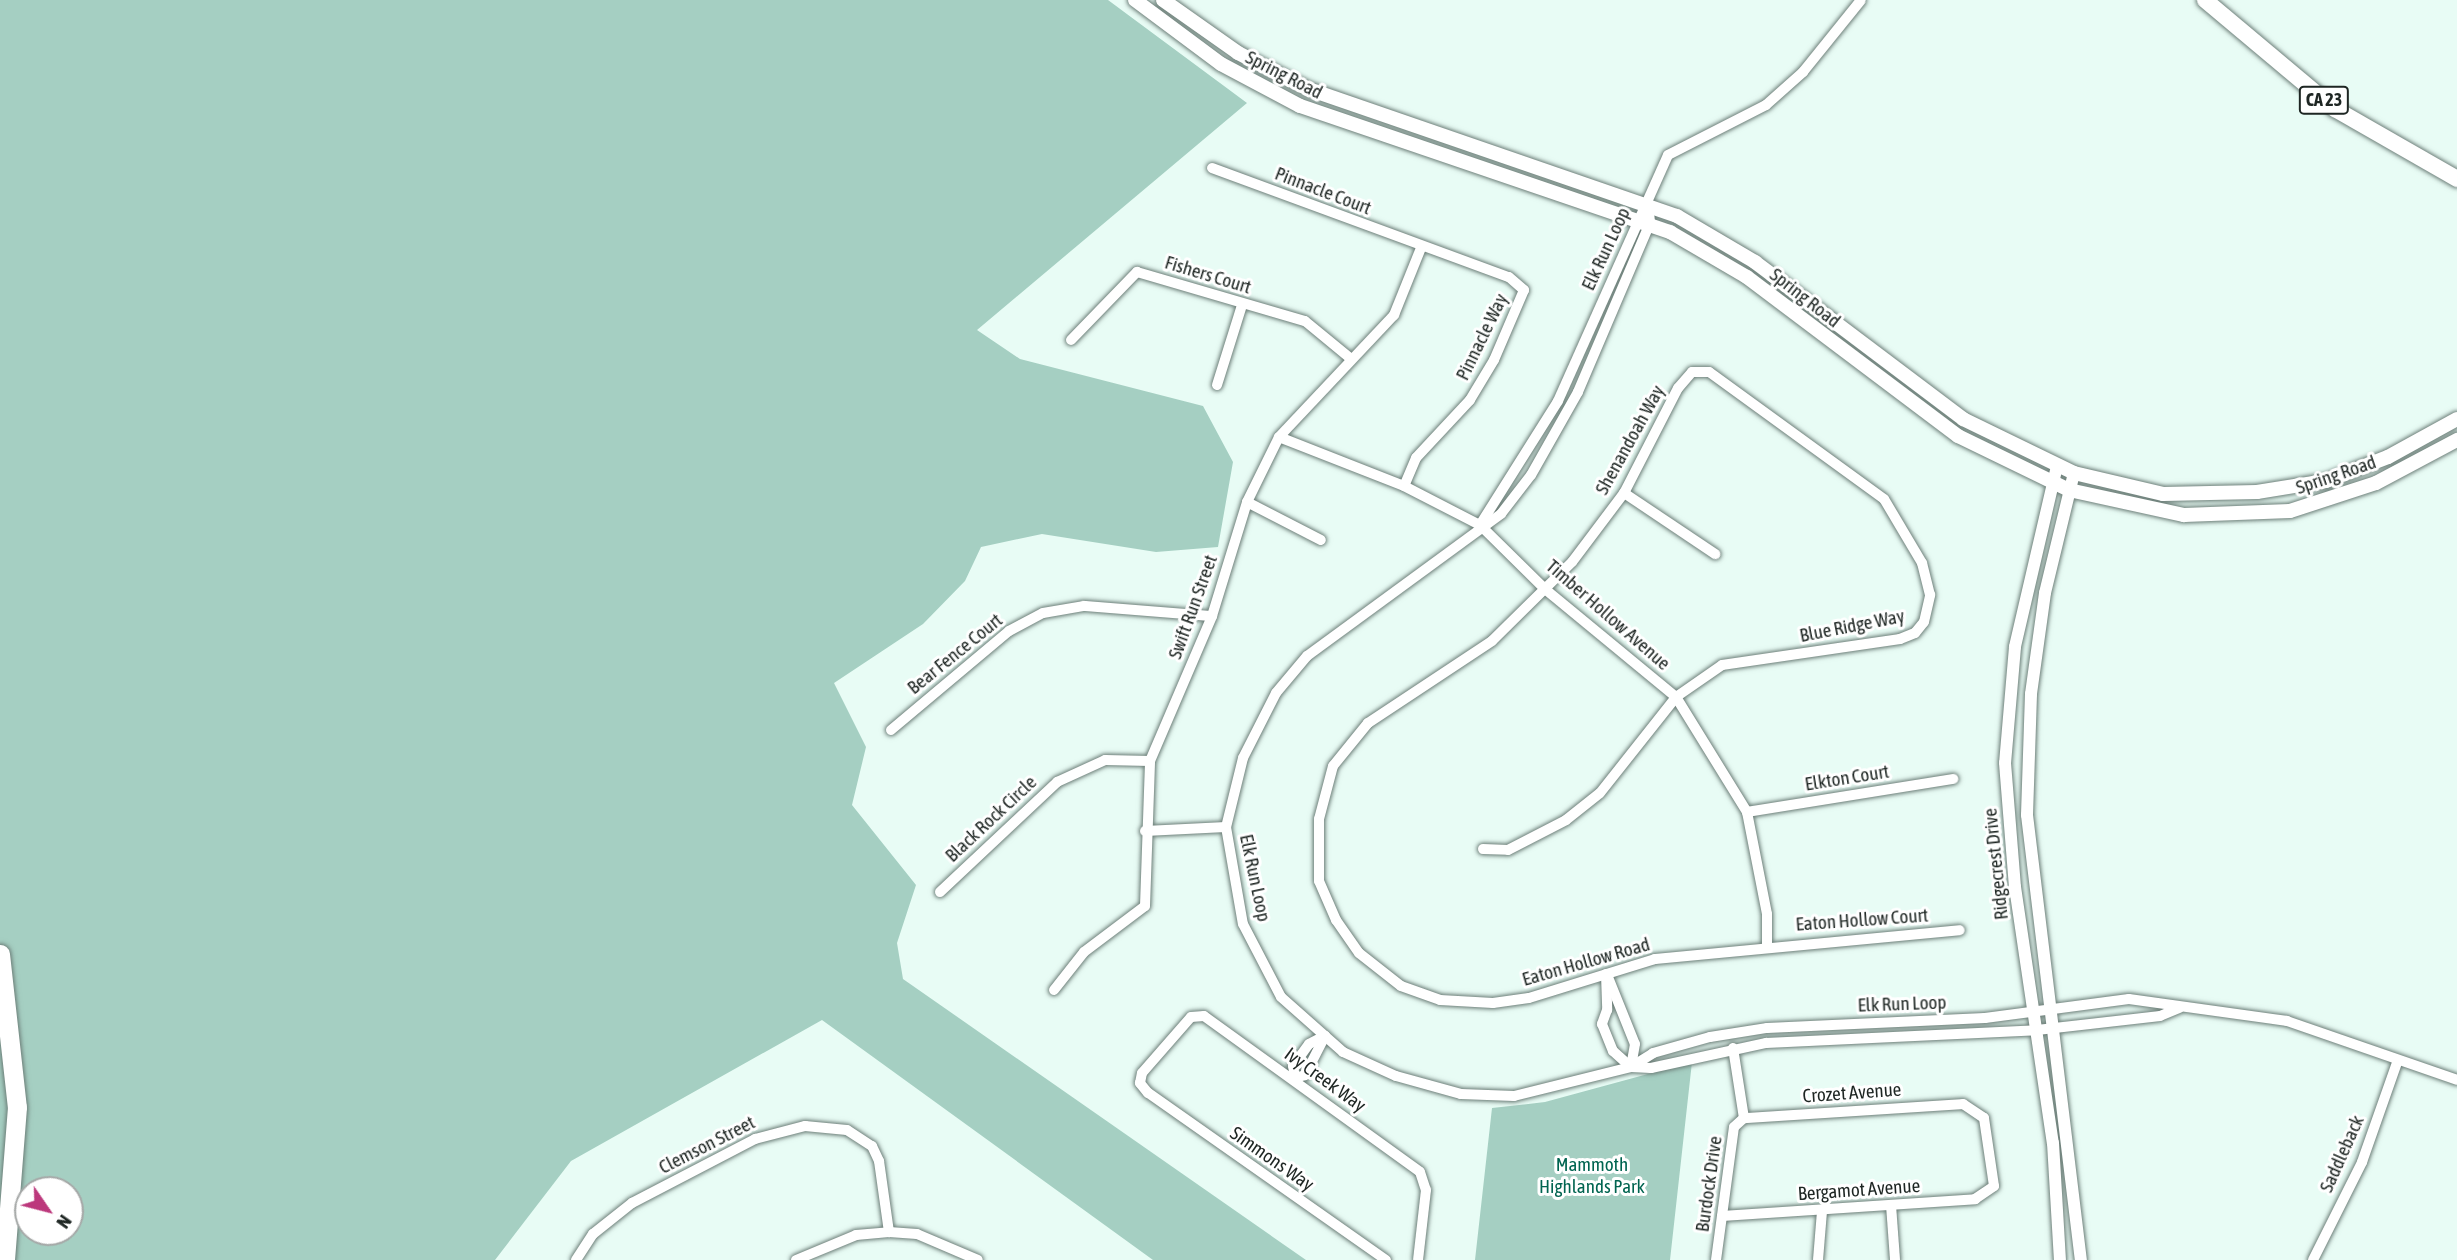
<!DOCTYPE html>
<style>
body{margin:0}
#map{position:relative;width:2457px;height:1260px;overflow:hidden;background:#e8fcf5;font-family:"Asap Condensed",sans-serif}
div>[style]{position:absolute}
.green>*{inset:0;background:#a5cfc2}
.roads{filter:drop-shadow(0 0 2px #6d7f79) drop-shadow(0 0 2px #6d7f79)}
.minor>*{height:10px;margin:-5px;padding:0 5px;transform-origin:5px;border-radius:5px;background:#fff}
.tertiary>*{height:12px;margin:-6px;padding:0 6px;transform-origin:6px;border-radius:6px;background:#fff}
.secondary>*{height:14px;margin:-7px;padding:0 7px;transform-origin:7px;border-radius:7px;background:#fff}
.primary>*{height:16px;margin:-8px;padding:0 8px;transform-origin:8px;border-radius:8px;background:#fff}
.motorway>*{height:19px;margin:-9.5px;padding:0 9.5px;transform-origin:9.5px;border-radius:9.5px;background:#fff}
span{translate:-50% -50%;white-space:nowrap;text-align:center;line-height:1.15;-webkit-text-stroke:6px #fff;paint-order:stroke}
.shield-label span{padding:2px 5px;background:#fff;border:2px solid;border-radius:5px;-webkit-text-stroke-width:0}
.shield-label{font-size:18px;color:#1e2623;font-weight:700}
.street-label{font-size:19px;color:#1e2623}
.park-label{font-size:19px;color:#006450}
.north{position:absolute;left:14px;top:1176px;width:70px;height:70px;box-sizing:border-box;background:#fff;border:2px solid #a5a8a7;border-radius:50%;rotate:125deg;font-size:19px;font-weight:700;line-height:28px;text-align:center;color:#1e2623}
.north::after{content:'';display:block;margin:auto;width:24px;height:32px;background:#bc387c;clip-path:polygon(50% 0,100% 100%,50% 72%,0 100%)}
</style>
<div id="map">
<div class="green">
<div style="clip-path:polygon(evenodd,0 0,1108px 0,1247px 103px,977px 330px,1020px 359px,1203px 406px,1233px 462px,1218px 547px,1156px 552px,1042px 534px,981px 547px,965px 581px,923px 624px,834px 683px,866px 747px,852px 805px,916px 885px,897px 943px,903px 979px,1306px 1260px,1153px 1260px,822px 1020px,571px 1161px,495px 1260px,0 1260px,0 0,28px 1190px,70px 1190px,70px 1232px,28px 1232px,28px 1190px)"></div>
<div style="clip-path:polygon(1692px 1062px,1670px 1260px,1475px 1260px,1492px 1108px,1545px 1102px)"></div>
</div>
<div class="roads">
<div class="minor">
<div style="left:1212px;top:168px;width:316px;rotate:20.2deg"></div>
<div style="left:1509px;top:277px;width:20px;rotate:41deg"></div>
<div style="left:1524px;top:290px;width:76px;rotate:113.2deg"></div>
<div style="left:1494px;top:360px;width:47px;rotate:121deg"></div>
<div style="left:1470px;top:400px;width:79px;rotate:133deg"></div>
<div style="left:1416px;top:458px;width:30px;rotate:113deg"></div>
<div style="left:1648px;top:203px;width:20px;rotate:84deg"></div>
<div style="left:1650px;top:223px;width:184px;rotate:113.1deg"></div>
<div style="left:1578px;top:392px;width:95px;rotate:119.5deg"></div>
<div style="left:1531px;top:475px;width:49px;rotate:127.6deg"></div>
<div style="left:1501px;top:514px;width:240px;rotate:143.8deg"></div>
<div style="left:1307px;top:656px;width:48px;rotate:130deg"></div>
<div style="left:1276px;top:693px;width:73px;rotate:116.9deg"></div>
<div style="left:1243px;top:758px;width:71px;rotate:103.8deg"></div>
<div style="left:1226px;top:827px;width:98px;rotate:80.1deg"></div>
<div style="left:1243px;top:924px;width:82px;rotate:62.5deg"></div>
<div style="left:1281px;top:997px;width:83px;rotate:41.6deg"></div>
<div style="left:1343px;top:1052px;width:58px;rotate:24.4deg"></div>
<div style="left:1396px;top:1076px;width:67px;rotate:15.5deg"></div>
<div style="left:1461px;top:1094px;width:53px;rotate:2.2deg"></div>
<div style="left:1514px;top:1096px;width:121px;rotate:-13.9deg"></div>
<div style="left:1631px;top:1067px;width:26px;rotate:-32deg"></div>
<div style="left:1653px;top:1053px;width:59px;rotate:-15.7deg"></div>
<div style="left:1710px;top:1037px;width:58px;rotate:-9deg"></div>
<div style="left:1767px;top:1028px;width:218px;rotate:-2.6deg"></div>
<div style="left:1985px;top:1018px;width:145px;rotate:-7.5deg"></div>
<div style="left:2129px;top:999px;width:160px;rotate:7.9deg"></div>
<div style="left:2287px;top:1021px;width:180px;rotate:19.1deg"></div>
<div style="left:1071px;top:340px;width:95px;rotate:-45.9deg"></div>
<div style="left:1137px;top:272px;width:175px;rotate:16.3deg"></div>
<div style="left:1305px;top:321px;width:58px;rotate:39.4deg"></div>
<div style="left:1217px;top:385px;width:84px;rotate:-72.6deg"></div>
<div style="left:1279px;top:437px;width:134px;rotate:21.4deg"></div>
<div style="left:1404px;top:486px;width:85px;rotate:27.2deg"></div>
<div style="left:1480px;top:525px;width:91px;rotate:44.6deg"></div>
<div style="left:1545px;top:589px;width:170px;rotate:39.5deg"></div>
<div style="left:1676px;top:697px;width:135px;rotate:58.3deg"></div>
<div style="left:1747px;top:812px;width:104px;rotate:78.9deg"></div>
<div style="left:1767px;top:914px;width:31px;rotate:90deg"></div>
<div style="left:1624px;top:493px;width:110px;rotate:33.8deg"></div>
<div style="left:1247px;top:502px;width:83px;rotate:27.2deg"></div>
<div style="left:1480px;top:525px;width:146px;rotate:-57.8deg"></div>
<div style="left:1558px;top:401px;width:269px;rotate:-65.9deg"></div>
<div style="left:1668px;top:155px;width:110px;rotate:-27deg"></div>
<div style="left:1766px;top:105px;width:50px;rotate:-41.7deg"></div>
<div style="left:1803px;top:72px;width:92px;rotate:-51.1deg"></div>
<div style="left:891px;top:730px;width:154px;rotate:-40deg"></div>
<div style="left:1009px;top:631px;width:38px;rotate:-28deg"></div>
<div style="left:1043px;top:613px;width:42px;rotate:-9.7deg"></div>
<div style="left:1084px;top:606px;width:128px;rotate:4.5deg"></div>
<div style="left:1747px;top:812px;width:209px;rotate:-9.1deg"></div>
<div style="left:1145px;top:831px;width:81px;rotate:-2.8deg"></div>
<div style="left:1483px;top:849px;width:25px;rotate:2deg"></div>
<div style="left:1508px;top:850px;width:65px;rotate:-27.3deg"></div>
<div style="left:1566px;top:820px;width:43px;rotate:-38.5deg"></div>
<div style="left:1600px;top:793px;width:122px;rotate:-51.6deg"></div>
<div style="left:1676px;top:697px;width:56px;rotate:-34.8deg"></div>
<div style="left:1722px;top:665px;width:180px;rotate:-8.3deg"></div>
<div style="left:1900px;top:639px;width:16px;rotate:-22deg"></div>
<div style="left:1915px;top:633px;width:14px;rotate:-51deg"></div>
<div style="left:1924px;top:622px;width:28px;rotate:-77deg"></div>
<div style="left:1930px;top:595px;width:33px;rotate:-104deg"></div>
<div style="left:1922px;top:563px;width:74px;rotate:-120.7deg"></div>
<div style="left:1884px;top:499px;width:216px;rotate:-144deg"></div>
<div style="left:1709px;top:372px;width:17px;rotate:180deg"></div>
<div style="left:1692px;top:372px;width:21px;rotate:131deg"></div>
<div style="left:1678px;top:388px;width:118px;rotate:117.2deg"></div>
<div style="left:1624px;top:493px;width:86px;rotate:127deg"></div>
<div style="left:1572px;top:562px;width:112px;rotate:135.4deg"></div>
<div style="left:1492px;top:641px;width:149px;rotate:146.5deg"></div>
<div style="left:1368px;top:723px;width:55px;rotate:129.1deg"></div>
<div style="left:1333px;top:766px;width:55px;rotate:104.8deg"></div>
<div style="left:1319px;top:819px;width:62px;rotate:90deg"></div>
<div style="left:1319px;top:881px;width:43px;rotate:66.4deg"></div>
<div style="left:1336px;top:920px;width:40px;rotate:55.1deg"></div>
<div style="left:1359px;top:953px;width:53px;rotate:38.2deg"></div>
<div style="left:1401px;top:986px;width:41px;rotate:19.7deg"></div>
<div style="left:1440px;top:1000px;width:53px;rotate:3.2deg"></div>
<div style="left:1493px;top:1003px;width:36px;rotate:-8deg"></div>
<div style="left:1529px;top:998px;width:132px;rotate:-17.2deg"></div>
<div style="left:1655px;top:959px;width:306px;rotate:-5.4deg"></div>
<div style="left:940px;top:892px;width:161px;rotate:-43.2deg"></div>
<div style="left:1057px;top:782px;width:53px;rotate:-24.6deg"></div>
<div style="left:1105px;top:760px;width:45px;rotate:1.3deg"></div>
<div style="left:1606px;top:974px;width:36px;rotate:88deg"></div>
<div style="left:1607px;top:1010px;width:15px;rotate:110deg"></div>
<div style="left:1602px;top:1024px;width:29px;rotate:68deg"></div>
<div style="left:1613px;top:1051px;width:24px;rotate:42deg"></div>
<div style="left:1608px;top:977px;width:72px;rotate:68.1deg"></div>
<div style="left:1635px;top:1044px;width:23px;rotate:100deg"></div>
<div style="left:1054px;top:990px;width:48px;rotate:-51.7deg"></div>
<div style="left:1084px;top:952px;width:76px;rotate:-37deg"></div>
<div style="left:1145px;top:906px;width:145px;rotate:-88deg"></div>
<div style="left:1150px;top:761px;width:158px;rotate:-66.8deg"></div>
<div style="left:1212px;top:616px;width:119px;rotate:-72.9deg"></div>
<div style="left:1247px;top:502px;width:72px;rotate:-63.8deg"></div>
<div style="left:1279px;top:437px;width:168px;rotate:-46.7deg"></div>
<div style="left:1394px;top:315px;width:72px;rotate:-68.1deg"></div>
<div style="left:1325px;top:1036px;width:44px;rotate:117.1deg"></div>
<div style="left:1305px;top:1075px;width:10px;rotate:163deg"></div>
<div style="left:1295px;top:1078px;width:12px;rotate:-99deg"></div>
<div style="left:1293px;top:1066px;width:27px;rotate:-54deg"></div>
<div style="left:1309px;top:1044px;width:18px;rotate:-27deg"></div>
<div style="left:1733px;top:1048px;width:71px;rotate:81.1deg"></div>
<div style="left:1631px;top:1067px;width:20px;rotate:3deg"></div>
<div style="left:1651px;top:1068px;width:118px;rotate:-12.3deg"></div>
<div style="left:1766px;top:1043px;width:271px;rotate:-2.7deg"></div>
<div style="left:2037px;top:1030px;width:124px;rotate:-6.5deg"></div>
<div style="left:2160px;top:1016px;width:21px;rotate:-23deg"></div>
<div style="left:1891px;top:1205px;width:55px;rotate:85.8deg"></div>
<div style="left:1722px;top:1216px;width:254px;rotate:-3.8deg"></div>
<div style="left:1975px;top:1199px;width:23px;rotate:-34deg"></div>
<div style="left:1994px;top:1186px;width:69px;rotate:-98.4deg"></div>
<div style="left:1984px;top:1118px;width:25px;rotate:-146deg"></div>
<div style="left:1963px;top:1104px;width:219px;rotate:176.3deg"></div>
<div style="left:576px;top:1260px;width:31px;rotate:-57deg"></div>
<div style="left:593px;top:1234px;width:50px;rotate:-38.5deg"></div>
<div style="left:632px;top:1203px;width:139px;rotate:-27.5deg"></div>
<div style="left:755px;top:1139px;width:52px;rotate:-14.6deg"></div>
<div style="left:805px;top:1126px;width:42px;rotate:5.4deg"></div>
<div style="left:847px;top:1130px;width:30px;rotate:33deg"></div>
<div style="left:872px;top:1146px;width:17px;rotate:65deg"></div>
<div style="left:879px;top:1161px;width:72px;rotate:82deg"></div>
<div style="left:796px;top:1260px;width:65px;rotate:-22.6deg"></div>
<div style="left:856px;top:1235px;width:33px;rotate:-5deg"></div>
<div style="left:889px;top:1232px;width:28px;rotate:4deg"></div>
<div style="left:917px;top:1234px;width:66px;rotate:23.1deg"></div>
<div style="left:1386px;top:1260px;width:291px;rotate:-144.9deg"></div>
<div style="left:1148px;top:1093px;width:13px;rotate:-129deg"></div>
<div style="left:1140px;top:1083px;width:10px;rotate:-79deg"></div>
<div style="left:1142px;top:1073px;width:74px;rotate:-48.8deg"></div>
<div style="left:1191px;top:1017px;width:13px;rotate:-4deg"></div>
<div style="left:1204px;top:1016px;width:266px;rotate:35.8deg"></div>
<div style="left:1420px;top:1172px;width:19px;rotate:72deg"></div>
<div style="left:1426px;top:1190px;width:70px;rotate:96.5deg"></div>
<div style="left:1716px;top:1260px;width:134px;rotate:-82.3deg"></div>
<div style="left:1734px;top:1127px;width:13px;rotate:-42deg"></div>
<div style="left:1818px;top:1260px;width:49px;rotate:-85.3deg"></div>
<div style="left:2313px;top:1260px;width:110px;rotate:-63.4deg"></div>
<div style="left:2362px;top:1162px;width:108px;rotate:-70.6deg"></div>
</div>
<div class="tertiary">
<div style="left:2057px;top:466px;width:186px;rotate:103.1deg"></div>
<div style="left:2015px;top:647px;width:116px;rotate:94.9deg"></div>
<div style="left:2005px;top:763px;width:124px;rotate:85.4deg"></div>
<div style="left:2015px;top:887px;width:259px;rotate:81.6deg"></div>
<div style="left:2053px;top:1143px;width:117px;rotate:86.6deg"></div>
<div style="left:2074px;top:473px;width:123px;rotate:103.6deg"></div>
<div style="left:2045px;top:593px;width:102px;rotate:97.9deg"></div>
<div style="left:2031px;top:694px;width:121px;rotate:91.9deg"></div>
<div style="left:2027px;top:815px;width:448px;rotate:83.1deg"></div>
</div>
<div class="secondary">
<div style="left:1135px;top:0;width:107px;rotate:36.7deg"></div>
<div style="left:1221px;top:64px;width:89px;rotate:28deg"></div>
<div style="left:1300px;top:106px;width:391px;rotate:18.8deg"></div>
<div style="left:1670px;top:232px;width:89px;rotate:30.3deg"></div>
<div style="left:1747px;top:277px;width:264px;rotate:37deg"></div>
<div style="left:1958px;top:436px;width:123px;rotate:25.9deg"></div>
<div style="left:2069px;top:490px;width:118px;rotate:12.3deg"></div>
<div style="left:2184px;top:515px;width:106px;rotate:-2.2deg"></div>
<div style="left:2290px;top:511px;width:90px;rotate:-18deg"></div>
<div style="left:2376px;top:483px;width:92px;rotate:-28deg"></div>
<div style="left:1163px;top:0;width:92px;rotate:35.2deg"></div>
<div style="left:1238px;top:53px;width:79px;rotate:27.2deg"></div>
<div style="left:1308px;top:89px;width:390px;rotate:19deg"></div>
<div style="left:1677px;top:216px;width:91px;rotate:30.5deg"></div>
<div style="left:1755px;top:262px;width:261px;rotate:37deg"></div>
<div style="left:1963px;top:419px;width:123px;rotate:25.9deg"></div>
<div style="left:2074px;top:473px;width:91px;rotate:13.3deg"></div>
<div style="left:2163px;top:494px;width:94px;rotate:-1.2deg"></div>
<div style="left:2257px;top:492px;width:70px;rotate:-9.1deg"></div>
<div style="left:2326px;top:481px;width:66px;rotate:-21.2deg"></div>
<div style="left:2388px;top:457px;width:79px;rotate:-28.8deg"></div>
</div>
<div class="primary">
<div style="left:2205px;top:0;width:170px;rotate:40deg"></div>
<div style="left:2335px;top:109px;width:141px;rotate:29.8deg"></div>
</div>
<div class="motorway">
<div style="left:0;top:954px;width:154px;rotate:83.7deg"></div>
<div style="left:17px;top:1107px;width:153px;rotate:94.5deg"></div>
</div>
</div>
<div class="shield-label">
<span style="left:2324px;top:100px">CA 23</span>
</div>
<div class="street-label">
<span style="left:1284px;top:75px;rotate:27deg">Spring Road</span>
<span style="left:1323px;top:191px;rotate:21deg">Pinnacle Court</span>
<span style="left:1606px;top:249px;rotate:-65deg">Elk Run Loop</span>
<span style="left:1208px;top:275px;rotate:17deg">Fishers Court</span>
<span style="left:1805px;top:298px;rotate:38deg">Spring Road</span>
<span style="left:1482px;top:337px;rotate:-64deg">Pinnacle Way</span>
<span style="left:1630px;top:440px;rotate:-61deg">Shenandoah Way</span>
<span style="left:2336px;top:475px;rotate:-19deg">Spring Road</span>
<span style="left:1193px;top:607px;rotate:-70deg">Swift Run Street</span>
<span style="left:1608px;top:615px;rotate:41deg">Timber Hollow Avenue</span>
<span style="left:1852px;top:626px;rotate:-11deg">Blue Ridge Way</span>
<span style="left:955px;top:654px;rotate:-39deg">Bear Fence Court</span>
<span style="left:1847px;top:778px;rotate:-9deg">Elkton Court</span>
<span style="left:991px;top:819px;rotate:-43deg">Black Rock Circle</span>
<span style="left:1996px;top:864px;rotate:-96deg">Ridgecrest Drive</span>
<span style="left:1255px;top:878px;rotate:78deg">Elk Run Loop</span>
<span style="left:1862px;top:920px;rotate:-4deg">Eaton Hollow Court</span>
<span style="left:1586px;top:962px;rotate:-16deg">Eaton Hollow Road</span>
<span style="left:1902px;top:1004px;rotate:-2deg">Elk Run Loop</span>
<span style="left:1325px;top:1080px;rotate:36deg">Ivy Creek Way</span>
<span style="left:1852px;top:1093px;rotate:-4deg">Crozet Avenue</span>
<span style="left:707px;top:1145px;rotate:-27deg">Clemson Street</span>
<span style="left:2342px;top:1154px;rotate:-66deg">Saddleback</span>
<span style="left:1272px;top:1159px;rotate:35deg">Simmons Way</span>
<span style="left:1709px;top:1184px;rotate:-82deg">Burdock Drive</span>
<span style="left:1859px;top:1190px;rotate:-4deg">Bergamot Avenue</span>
</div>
<div class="park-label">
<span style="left:1592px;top:1176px">Mammoth<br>Highlands Park</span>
</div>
<div class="north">N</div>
</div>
